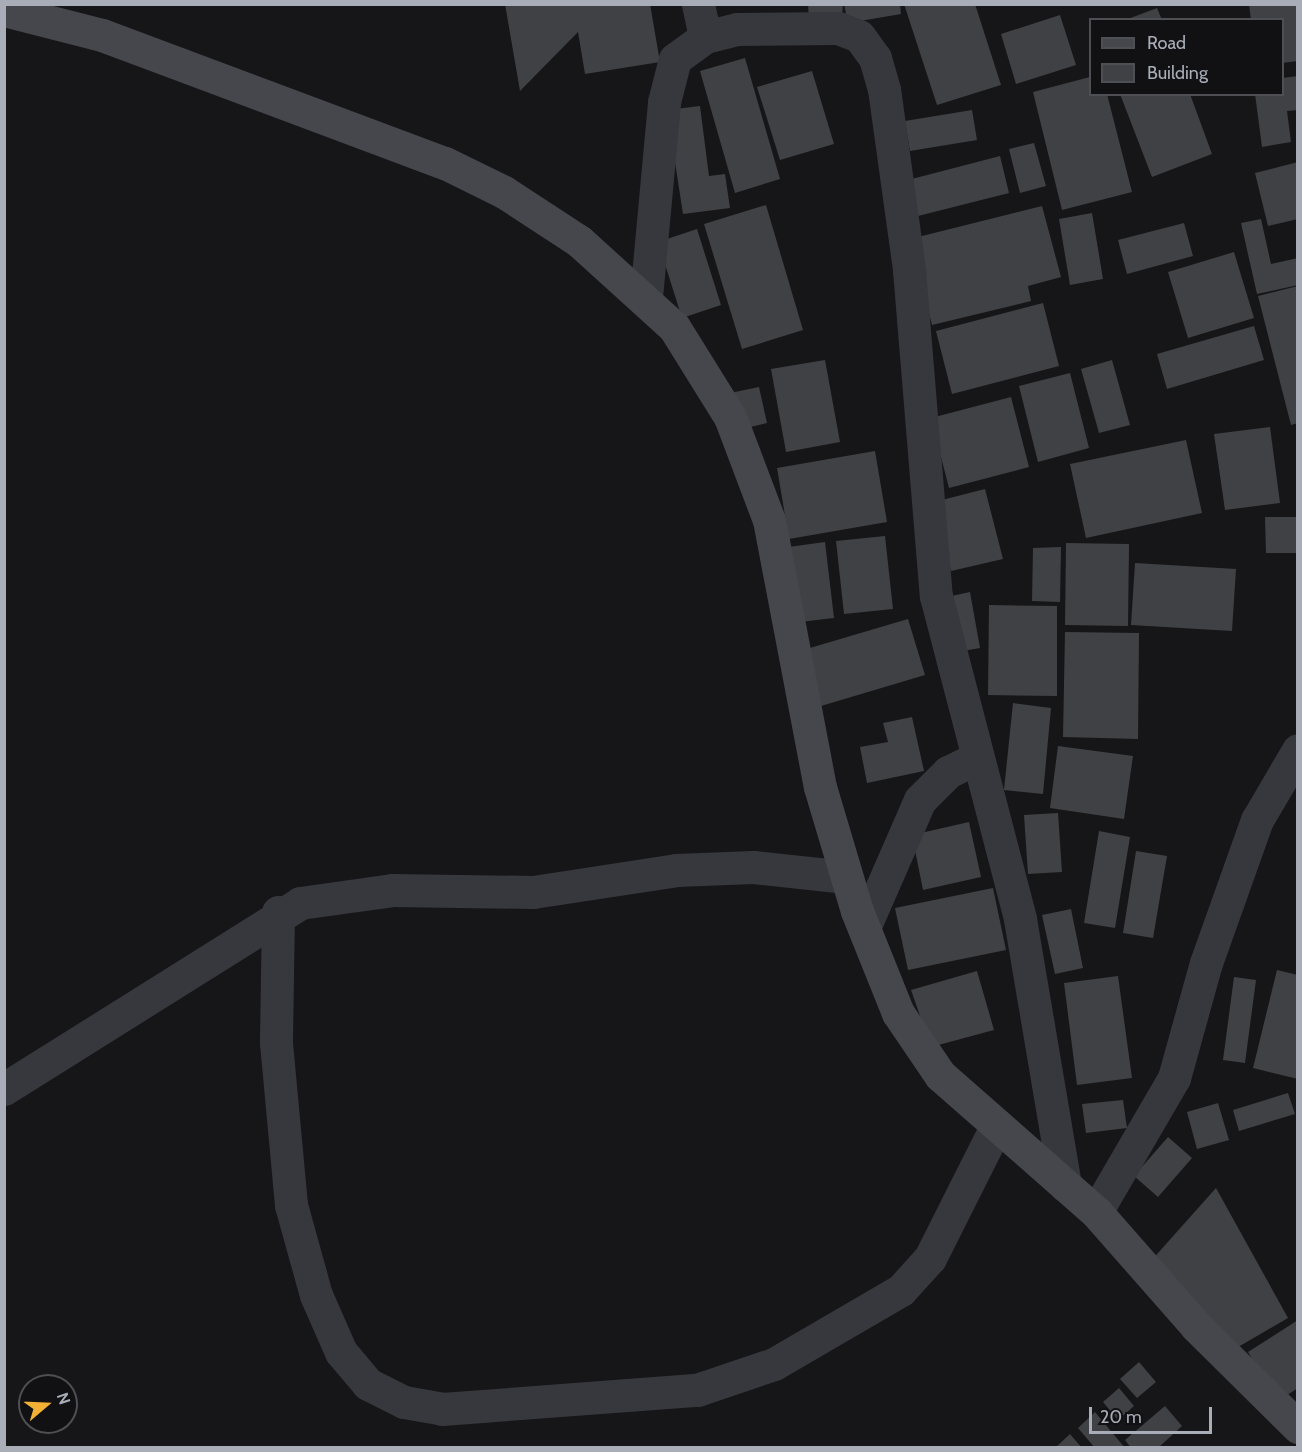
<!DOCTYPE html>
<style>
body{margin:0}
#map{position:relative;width:1302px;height:1452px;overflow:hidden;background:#161618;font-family:Cabin,sans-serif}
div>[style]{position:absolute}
.building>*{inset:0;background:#404145}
.minor>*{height:33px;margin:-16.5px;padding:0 16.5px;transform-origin:16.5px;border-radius:16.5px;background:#37383d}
.secondary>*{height:33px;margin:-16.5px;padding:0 16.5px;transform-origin:16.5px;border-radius:16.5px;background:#45474d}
span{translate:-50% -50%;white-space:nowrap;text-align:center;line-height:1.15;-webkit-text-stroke:4.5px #111113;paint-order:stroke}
.frame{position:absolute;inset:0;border:6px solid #a8adb8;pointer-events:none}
.legend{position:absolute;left:1089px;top:18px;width:195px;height:78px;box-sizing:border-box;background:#111113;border:2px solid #4d4f55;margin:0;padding:8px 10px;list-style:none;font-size:18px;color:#a8adb8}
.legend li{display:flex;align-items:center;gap:12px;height:30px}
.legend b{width:30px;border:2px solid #4d4f55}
.north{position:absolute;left:18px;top:1374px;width:60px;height:60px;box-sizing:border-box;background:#111113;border:2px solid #4d4f55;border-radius:50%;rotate:71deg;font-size:16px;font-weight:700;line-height:24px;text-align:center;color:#a8adb8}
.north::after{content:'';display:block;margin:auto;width:21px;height:27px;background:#f2b134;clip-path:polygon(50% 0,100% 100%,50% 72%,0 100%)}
.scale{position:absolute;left:1089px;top:1407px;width:123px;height:27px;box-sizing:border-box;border:3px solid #a8adb8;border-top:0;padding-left:8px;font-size:18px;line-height:21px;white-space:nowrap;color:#a8adb8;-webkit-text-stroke:4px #111113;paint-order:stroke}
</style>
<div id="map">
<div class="building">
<div style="clip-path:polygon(505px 4px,650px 4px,660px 62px,585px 74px,578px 32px,520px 91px)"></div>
<div style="clip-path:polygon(808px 4px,843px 4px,842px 15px,809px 19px)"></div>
<div style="clip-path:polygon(844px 4px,900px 4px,901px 14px,848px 23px)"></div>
<div style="clip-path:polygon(904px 4px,975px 4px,1001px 85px,937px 105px)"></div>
<div style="clip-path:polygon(1249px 4px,1298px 4px,1298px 61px,1282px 63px,1282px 20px,1251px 20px)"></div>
<div style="clip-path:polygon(1157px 8px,1162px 20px,1128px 20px,1128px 19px)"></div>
<div style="clip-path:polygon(1060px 15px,1076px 65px,1016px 84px,1001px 34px)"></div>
<div style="clip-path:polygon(745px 58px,780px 179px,735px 193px,700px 71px)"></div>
<div style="clip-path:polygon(812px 71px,834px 144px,780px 160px,757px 87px)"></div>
<div style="clip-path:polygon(1298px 76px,1298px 110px,1287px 111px,1291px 142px,1262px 147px,1255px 94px,1282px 94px,1282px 78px)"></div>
<div style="clip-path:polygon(1090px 77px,1090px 94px,1107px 94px,1132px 192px,1062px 210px,1033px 92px)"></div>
<div style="clip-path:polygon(1120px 94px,1190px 94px,1212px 154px,1152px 177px)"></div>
<div style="clip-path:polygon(700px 106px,709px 176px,725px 174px,730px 208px,683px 214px,667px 110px)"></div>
<div style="clip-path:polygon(972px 110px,977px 140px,910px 151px,905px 121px)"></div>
<div style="clip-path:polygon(1034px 143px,1046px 186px,1020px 193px,1009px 149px)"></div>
<div style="clip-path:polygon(1000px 156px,1009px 193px,918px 216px,908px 180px)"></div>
<div style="clip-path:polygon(1298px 162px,1298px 219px,1268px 226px,1255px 173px)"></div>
<div style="clip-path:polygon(766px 205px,803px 330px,742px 349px,704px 224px)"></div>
<div style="clip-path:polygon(1042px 206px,1061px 277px,1028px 286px,1031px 301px,932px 325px,910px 239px)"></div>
<div style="clip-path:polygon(1092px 213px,1103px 279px,1070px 285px,1059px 219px)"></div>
<div style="clip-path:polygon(1261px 219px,1271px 264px,1298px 258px,1298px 285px,1257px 294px,1241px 223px)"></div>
<div style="clip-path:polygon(1184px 223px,1193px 256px,1127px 274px,1118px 240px)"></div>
<div style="clip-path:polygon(697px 229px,721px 305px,682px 318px,658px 242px)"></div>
<div style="clip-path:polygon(1234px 252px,1254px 318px,1188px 338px,1168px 272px)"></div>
<div style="clip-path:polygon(1298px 286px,1298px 423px,1291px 425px,1258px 296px)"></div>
<div style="clip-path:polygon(1043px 303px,1059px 366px,952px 394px,936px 331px)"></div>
<div style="clip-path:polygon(1254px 326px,1264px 360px,1167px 389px,1157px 354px)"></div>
<div style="clip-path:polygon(825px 360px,840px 442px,786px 452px,771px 369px)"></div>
<div style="clip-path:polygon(1112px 360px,1130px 425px,1099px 433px,1081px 369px)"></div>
<div style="clip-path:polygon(1070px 373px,1089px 448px,1038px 462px,1019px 386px)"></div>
<div style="clip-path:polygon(759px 387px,767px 423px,738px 430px,730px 393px)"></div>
<div style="clip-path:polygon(1011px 397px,1029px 467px,949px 488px,931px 418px)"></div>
<div style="clip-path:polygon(1270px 427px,1280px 503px,1225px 510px,1214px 434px)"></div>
<div style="clip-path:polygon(1186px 440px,1202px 513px,1086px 538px,1070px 464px)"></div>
<div style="clip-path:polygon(875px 451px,887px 522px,789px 539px,777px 468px)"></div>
<div style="clip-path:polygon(985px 489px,1003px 559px,951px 571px,934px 502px)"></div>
<div style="clip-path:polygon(1265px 517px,1297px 517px,1298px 553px,1266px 553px)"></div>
<div style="clip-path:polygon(885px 536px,893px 609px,844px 614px,836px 541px)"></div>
<div style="clip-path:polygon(825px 542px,834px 618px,791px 623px,781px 548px)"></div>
<div style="clip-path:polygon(1066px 543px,1129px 544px,1128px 626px,1065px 625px)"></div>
<div style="clip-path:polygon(1061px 547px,1060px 602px,1032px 601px,1033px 548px)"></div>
<div style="clip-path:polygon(1135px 563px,1236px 569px,1232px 631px,1131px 625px)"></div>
<div style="clip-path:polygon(970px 592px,980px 648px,957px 652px,947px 597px)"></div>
<div style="clip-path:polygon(989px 605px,1057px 606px,1057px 696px,988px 695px)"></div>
<div style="clip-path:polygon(908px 619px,925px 675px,821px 706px,803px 650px)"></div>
<div style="clip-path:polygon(1065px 632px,1139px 633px,1138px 739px,1063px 737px)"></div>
<div style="clip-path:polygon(1013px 703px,1051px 708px,1043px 794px,1004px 790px)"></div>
<div style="clip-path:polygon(912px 717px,924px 771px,867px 783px,860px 747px,888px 742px,883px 723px)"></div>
<div style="clip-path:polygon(1058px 746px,1133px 756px,1124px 819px,1050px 808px)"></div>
<div style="clip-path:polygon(1058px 813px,1062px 872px,1028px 874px,1024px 815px)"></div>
<div style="clip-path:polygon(969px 822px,981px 877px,923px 890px,912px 835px)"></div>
<div style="clip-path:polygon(1099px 831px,1130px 837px,1115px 928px,1084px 923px)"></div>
<div style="clip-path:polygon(1136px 851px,1167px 856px,1153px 938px,1123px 933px)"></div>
<div style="clip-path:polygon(993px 888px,1006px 950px,908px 970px,895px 908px)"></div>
<div style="clip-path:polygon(1071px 909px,1083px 968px,1055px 974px,1042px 915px)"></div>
<div style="clip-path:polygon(1277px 970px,1298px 975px,1298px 1079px,1253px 1068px)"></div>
<div style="clip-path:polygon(977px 971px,994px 1030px,931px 1047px,911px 990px)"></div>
<div style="clip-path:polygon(1118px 976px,1132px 1078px,1077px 1085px,1064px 983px)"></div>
<div style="clip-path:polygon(1234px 977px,1256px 980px,1245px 1063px,1223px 1060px)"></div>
<div style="clip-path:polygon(1288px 1093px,1295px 1114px,1239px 1131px,1233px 1110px)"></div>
<div style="clip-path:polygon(1123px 1100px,1127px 1128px,1086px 1133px,1082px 1104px)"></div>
<div style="clip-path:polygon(1218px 1103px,1229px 1140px,1197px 1149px,1187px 1112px)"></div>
<div style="clip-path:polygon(1168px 1137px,1192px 1158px,1158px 1197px,1134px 1176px)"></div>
<div style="clip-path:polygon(1216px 1188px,1288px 1318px,1233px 1350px,1150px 1262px)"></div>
<div style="clip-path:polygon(1298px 1320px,1298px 1388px,1278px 1401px,1248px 1352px)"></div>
<div style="clip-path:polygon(1139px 1362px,1156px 1382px,1137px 1398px,1120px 1379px)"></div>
<div style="clip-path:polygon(1119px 1388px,1134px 1406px,1118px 1420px,1103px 1402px)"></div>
<div style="clip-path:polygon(1165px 1406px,1182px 1426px,1158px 1448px,1131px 1448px,1125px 1440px)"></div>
<div style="clip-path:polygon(1095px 1412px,1125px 1448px,1095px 1448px,1078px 1428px)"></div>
<div style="clip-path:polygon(1070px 1434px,1082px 1448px,1055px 1448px)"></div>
</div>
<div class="minor">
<div style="left:698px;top:4px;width:34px;rotate:78deg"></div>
<div style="left:646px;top:297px;width:196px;rotate:-84.7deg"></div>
<div style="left:664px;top:102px;width:44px;rotate:-75.7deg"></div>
<div style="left:675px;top:59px;width:37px;rotate:-36deg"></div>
<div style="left:705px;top:37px;width:33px;rotate:-14deg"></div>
<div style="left:737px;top:29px;width:101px;rotate:-0.6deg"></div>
<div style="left:838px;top:28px;width:22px;rotate:21deg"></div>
<div style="left:859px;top:36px;width:27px;rotate:54deg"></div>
<div style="left:875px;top:58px;width:32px;rotate:74deg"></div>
<div style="left:884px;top:89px;width:183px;rotate:82.1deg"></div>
<div style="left:909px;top:270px;width:327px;rotate:85.3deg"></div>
<div style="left:936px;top:596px;width:334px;rotate:75.4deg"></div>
<div style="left:1020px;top:919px;width:270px;rotate:80.4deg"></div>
<div style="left:278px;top:912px;width:131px;rotate:90.9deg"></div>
<div style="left:276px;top:1043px;width:163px;rotate:84.7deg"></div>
<div style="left:291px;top:1205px;width:93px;rotate:74.5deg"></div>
<div style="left:316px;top:1295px;width:62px;rotate:66.3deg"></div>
<div style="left:341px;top:1352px;width:42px;rotate:49.8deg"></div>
<div style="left:368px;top:1384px;width:40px;rotate:26.6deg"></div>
<div style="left:404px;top:1402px;width:39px;rotate:10deg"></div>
<div style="left:442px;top:1409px;width:256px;rotate:-4.3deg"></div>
<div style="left:697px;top:1390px;width:81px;rotate:-18.7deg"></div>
<div style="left:774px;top:1364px;width:147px;rotate:-30.2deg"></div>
<div style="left:901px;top:1290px;width:43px;rotate:-47.8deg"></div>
<div style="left:930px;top:1258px;width:149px;rotate:-63.3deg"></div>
<div style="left:864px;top:928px;width:140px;rotate:-66.4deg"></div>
<div style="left:920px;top:800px;width:40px;rotate:-45deg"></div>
<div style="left:948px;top:772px;width:30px;rotate:-26deg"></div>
<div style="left:4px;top:1089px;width:350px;rotate:-32.1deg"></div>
<div style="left:300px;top:903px;width:93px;rotate:-8deg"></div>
<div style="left:392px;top:890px;width:141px;rotate:0.8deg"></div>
<div style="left:533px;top:892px;width:145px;rotate:-8.7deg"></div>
<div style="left:676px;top:870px;width:77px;rotate:-2.2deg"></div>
<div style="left:753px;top:867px;width:94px;rotate:6.1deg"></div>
<div style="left:1096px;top:1212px;width:155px;rotate:-59.8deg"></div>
<div style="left:1174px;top:1078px;width:119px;rotate:-74.5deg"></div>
<div style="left:1206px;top:963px;width:152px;rotate:-70.4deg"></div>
<div style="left:1257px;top:820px;width:81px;rotate:-59.6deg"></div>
</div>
<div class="secondary">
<div style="left:4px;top:10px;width:101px;rotate:14.3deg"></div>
<div style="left:102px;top:35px;width:366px;rotate:20.5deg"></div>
<div style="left:445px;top:163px;width:66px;rotate:26.2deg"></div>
<div style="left:504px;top:192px;width:90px;rotate:33.2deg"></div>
<div style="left:579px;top:241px;width:128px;rotate:42.2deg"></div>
<div style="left:674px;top:327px;width:106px;rotate:58.1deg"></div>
<div style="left:730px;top:417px;width:110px;rotate:69.3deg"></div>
<div style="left:769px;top:520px;width:272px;rotate:79.2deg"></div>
<div style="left:820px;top:787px;width:129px;rotate:73.4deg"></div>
<div style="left:857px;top:911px;width:110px;rotate:68.1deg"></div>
<div style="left:898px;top:1013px;width:75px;rotate:55.9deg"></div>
<div style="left:940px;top:1075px;width:208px;rotate:41.3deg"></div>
<div style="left:1096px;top:1212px;width:152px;rotate:48.7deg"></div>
<div style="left:1196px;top:1326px;width:144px;rotate:44.7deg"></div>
</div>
<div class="frame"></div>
<ul class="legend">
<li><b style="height:8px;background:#45474d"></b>Road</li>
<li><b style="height:16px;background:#404145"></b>Building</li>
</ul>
<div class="north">N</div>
<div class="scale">20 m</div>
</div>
